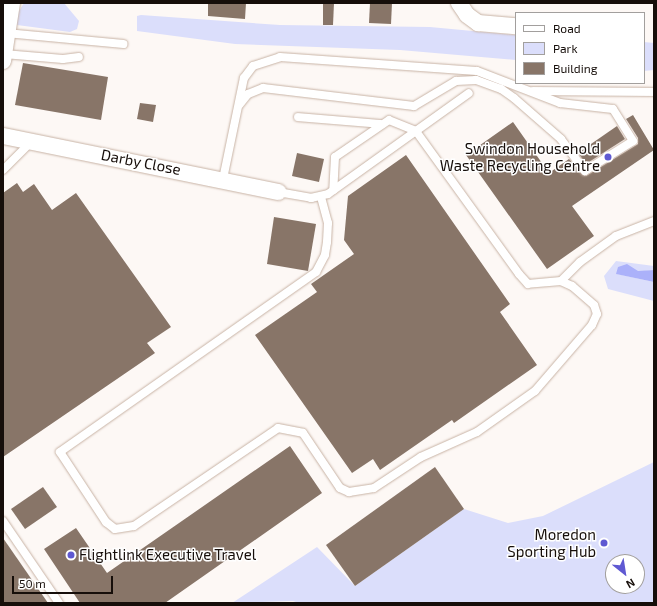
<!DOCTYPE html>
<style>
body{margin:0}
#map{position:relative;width:657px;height:606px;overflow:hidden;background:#fdf8f5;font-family:"Exo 2",sans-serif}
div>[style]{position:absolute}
.green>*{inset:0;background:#dbdefb}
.water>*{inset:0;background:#abb1fa}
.building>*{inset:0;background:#887568}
.roads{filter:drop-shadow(0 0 1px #c8b3a5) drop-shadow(0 0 1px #c8b3a5)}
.service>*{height:8px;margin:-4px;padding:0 4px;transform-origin:4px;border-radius:4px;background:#fff}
.minor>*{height:16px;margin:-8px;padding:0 8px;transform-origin:8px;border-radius:8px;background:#fff}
.dots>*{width:11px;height:11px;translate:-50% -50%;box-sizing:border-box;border:2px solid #fff;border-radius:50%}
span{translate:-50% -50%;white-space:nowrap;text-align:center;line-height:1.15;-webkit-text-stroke:3px #fff;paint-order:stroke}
.poi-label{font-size:15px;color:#160e0a}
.right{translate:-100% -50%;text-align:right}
.left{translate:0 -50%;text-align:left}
.street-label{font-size:15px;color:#160e0a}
.frame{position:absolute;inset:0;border:4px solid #160e0a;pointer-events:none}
.legend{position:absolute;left:515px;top:12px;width:130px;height:72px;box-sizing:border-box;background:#fff;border:1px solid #a29f9d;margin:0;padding:5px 7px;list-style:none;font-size:12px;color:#160e0a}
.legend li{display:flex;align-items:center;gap:8px;height:20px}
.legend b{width:20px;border:1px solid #a29f9d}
.north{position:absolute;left:605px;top:554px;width:40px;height:40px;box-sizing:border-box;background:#fff;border:1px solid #a29f9d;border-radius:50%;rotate:150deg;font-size:11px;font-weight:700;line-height:16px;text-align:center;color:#160e0a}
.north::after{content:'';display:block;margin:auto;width:14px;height:18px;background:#5f59d2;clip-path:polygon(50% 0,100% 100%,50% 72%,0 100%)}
.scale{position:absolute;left:12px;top:576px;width:101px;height:18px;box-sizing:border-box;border:2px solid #160e0a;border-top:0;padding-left:5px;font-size:12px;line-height:14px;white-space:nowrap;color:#160e0a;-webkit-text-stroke:3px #fff;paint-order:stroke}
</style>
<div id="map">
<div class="green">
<div style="clip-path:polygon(24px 3px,64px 3px,79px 21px,77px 29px,70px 32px,17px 25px,16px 16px)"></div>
<div style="clip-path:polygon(141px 15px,280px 25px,430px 27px,516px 35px,516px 60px,400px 50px,235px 44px,137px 31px,137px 16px)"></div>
<div style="clip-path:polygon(644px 42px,654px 43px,654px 70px,644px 71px)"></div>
<div style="clip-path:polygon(616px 261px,654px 266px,654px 270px,617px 274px,654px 282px,654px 301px,608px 289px,604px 276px)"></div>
<div style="clip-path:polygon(evenodd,654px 462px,654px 603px,299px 603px,293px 601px,232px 603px,317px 547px,355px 586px,464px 509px,508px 523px,543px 516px,654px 462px,613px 562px,637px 562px,637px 586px,613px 586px,613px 562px)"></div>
</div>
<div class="water">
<div style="clip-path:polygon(627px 264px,638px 271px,654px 270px,654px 282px,616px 274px,618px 267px)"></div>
</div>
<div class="building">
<div style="clip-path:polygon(208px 3px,246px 3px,245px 19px,208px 16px)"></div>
<div style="clip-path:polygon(323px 3px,334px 3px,333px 25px,323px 25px)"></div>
<div style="clip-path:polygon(370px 3px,392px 3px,391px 24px,369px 23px)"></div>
<div style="clip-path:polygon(23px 63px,108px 77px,101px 120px,15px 105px)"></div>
<div style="clip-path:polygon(140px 103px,156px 105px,153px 122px,137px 119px)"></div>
<div style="clip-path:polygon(633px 115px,654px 150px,572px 206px,594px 236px,547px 269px,466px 155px,513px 122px,549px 173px,569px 159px,586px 176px,638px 144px,638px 138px,626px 119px)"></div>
<div style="clip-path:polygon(617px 126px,625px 139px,586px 164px,578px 153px)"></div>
<div style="clip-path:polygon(297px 153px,324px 159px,319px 182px,292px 176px)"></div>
<div style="clip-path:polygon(406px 155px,510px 304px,500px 312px,537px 365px,454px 423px,452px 420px,380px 470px,373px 459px,352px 473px,255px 335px,317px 292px,311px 284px,354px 254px,344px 240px,348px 196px)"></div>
<div style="clip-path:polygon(17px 183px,23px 192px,34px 184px,52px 210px,76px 193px,171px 327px,147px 343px,155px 353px,3px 457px,3px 193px)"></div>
<div style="clip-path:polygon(274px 217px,316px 224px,308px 271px,267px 264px)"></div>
<div style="clip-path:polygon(290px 446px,322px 493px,165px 603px,80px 603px,44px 549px,76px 528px,107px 573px)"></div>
<div style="clip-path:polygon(435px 467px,464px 509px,355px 586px,326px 545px)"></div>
<div style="clip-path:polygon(43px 487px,57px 507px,25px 529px,11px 509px)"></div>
<div style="clip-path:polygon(3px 538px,48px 603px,3px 603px)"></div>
</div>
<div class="roads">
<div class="service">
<div style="left:6px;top:33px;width:118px;rotate:5.4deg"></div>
<div style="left:4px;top:54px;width:59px;rotate:4.8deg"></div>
<div style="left:63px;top:59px;width:16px;rotate:-7deg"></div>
<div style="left:533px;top:91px;width:121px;rotate:0.5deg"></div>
<div style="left:298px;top:117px;width:84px;rotate:4.8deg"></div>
<div style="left:3px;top:170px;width:40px;rotate:-45deg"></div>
<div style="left:223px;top:179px;width:103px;rotate:-78.3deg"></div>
<div style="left:244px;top:78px;width:15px;rotate:-53deg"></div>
<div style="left:253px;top:66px;width:28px;rotate:-18deg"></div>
<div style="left:280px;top:57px;width:197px;rotate:4.1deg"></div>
<div style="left:477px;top:71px;width:89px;rotate:21.1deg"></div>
<div style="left:560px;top:103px;width:53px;rotate:6.5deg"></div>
<div style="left:613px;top:109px;width:38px;rotate:58deg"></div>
<div style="left:633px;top:141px;width:57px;rotate:148deg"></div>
<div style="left:585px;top:171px;width:40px;rotate:-127deg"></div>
<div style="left:561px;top:139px;width:62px;rotate:-138.9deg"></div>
<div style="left:514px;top:98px;width:16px;rotate:-145deg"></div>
<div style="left:501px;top:89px;width:27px;rotate:-160deg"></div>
<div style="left:476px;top:80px;width:20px;rotate:177deg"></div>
<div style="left:456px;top:81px;width:49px;rotate:149.2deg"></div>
<div style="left:414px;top:106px;width:152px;rotate:-173.2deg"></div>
<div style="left:263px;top:88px;width:16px;rotate:158deg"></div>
<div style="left:248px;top:94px;width:14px;rotate:129deg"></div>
<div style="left:278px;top:192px;width:34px;rotate:10deg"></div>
<div style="left:311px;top:198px;width:17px;rotate:-13deg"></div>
<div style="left:328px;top:194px;width:173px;rotate:-35.6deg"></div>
<div style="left:321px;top:197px;width:27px;rotate:75deg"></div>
<div style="left:328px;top:223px;width:19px;rotate:93deg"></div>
<div style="left:327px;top:242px;width:13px;rotate:99deg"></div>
<div style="left:325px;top:255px;width:19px;rotate:118deg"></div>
<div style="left:316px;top:272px;width:313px;rotate:144.9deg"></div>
<div style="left:60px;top:452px;width:84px;rotate:56.7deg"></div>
<div style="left:106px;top:522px;width:11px;rotate:38deg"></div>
<div style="left:115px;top:529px;width:19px;rotate:-9deg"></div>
<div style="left:134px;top:526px;width:174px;rotate:-34.2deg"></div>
<div style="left:278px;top:428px;width:25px;rotate:11deg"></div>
<div style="left:303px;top:433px;width:66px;rotate:56.1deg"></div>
<div style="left:340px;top:488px;width:10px;rotate:24deg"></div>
<div style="left:349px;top:492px;width:25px;rotate:-9deg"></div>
<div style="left:374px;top:488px;width:56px;rotate:-33.4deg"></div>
<div style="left:421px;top:457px;width:61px;rotate:-24.1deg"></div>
<div style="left:477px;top:432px;width:71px;rotate:-35.3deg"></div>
<div style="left:535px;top:391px;width:87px;rotate:-49.2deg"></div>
<div style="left:592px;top:325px;width:12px;rotate:-66deg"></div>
<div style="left:597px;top:314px;width:9px;rotate:-108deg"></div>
<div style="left:594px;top:305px;width:29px;rotate:-139deg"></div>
<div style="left:572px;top:286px;width:12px;rotate:-156deg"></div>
<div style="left:561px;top:281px;width:33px;rotate:175deg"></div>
<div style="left:528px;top:284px;width:13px;rotate:-132deg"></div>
<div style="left:519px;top:274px;width:176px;rotate:-125.8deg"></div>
<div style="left:416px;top:131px;width:29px;rotate:-158deg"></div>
<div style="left:389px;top:120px;width:65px;rotate:145.6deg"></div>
<div style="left:335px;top:157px;width:33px;rotate:93deg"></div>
<div style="left:561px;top:281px;width:27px;rotate:-45deg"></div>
<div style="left:580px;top:262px;width:44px;rotate:-35.8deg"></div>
<div style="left:616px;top:236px;width:41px;rotate:-21.5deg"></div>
<div style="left:3px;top:521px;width:99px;rotate:55.7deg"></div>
</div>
<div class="minor">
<div style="left:459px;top:3px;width:14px;rotate:56deg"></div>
<div style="left:467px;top:15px;width:14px;rotate:36deg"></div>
<div style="left:478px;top:23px;width:38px;rotate:5deg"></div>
<div style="left:3px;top:61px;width:59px;rotate:-81.2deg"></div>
<div style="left:3px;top:136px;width:281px;rotate:11.5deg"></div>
</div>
</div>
<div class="dots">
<div style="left:608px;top:157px;background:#5f59d2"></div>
<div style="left:604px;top:543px;background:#5f59d2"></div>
<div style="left:71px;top:555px;background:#5f59d2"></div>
</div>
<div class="poi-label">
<span class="right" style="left:600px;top:157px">Swindon Household<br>Waste Recycling Centre</span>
<span class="right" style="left:596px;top:543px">Moredon<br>Sporting Hub</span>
<span class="left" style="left:79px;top:555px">Flightlink Executive Travel</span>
</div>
<div class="street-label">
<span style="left:141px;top:162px;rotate:11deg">Darby Close</span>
</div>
<div class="frame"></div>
<ul class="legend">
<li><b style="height:5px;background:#fff"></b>Road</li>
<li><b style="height:11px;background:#dbdefb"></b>Park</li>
<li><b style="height:11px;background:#887568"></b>Building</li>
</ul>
<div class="north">N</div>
<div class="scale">50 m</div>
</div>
